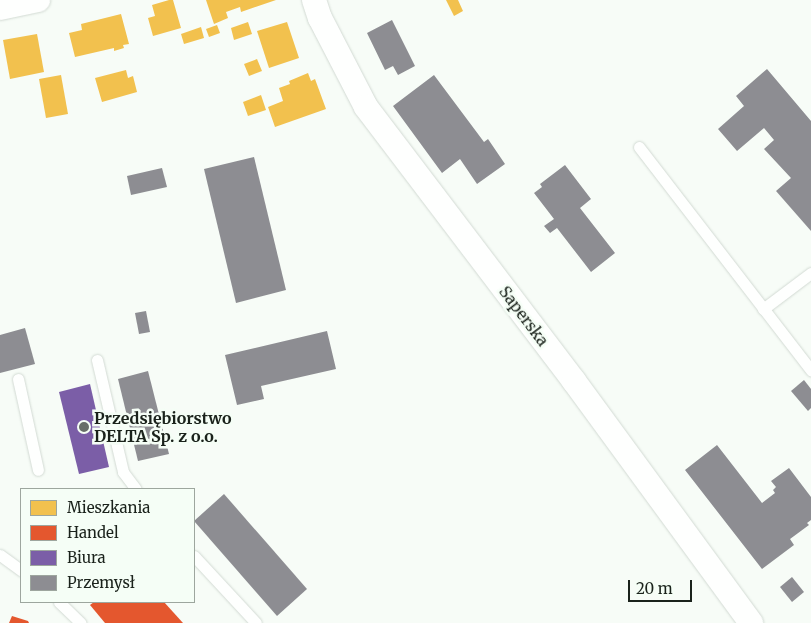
<!DOCTYPE html>
<meta charset="utf-8">
<style>
body{margin:0}
#map{position:relative;width:811px;height:623px;overflow:hidden;background:#f7fcf7;font-family:Merriweather,serif}
div>[style]{position:absolute}
.homes>*{inset:0;background:#f2c14e}
.shops>*{inset:0;background:#e4572e}
.offices>*{inset:0;background:#7b5ea7}
.industry>*{inset:0;background:#8d8d92}
.roads{filter:drop-shadow(0 0 1px #d2dad3) drop-shadow(0 0 1px #d2dad3)}
.lane>*{height:11px;margin:-5.5px;padding:0 5.5px;transform-origin:5.5px;border-radius:5.5px;background:#fefffe}
.street>*{height:24px;margin:-12px;padding:0 12px;transform-origin:12px;border-radius:12px;background:#fefffe}
.dots>*{width:14px;height:14px;translate:-50% -50%;box-sizing:border-box;border:2px solid #f5fef6;border-radius:50%}
span{translate:-50% -50%;white-space:nowrap;text-align:center;line-height:1.15;-webkit-text-stroke:5px #f5fef6;paint-order:stroke}
.street-label{font-size:16px;color:#1a221b}
.poi-label{font-size:16px;color:#1a221b;font-weight:700}
.left{translate:0 -50%;text-align:left}
.legend{position:absolute;left:20px;top:488px;width:175px;height:115px;box-sizing:border-box;background:#f5fef6;border:1px solid #9da69e;margin:0;padding:6px 9px;list-style:none;font-size:15px;color:#1a221b}
.legend li{display:flex;align-items:center;gap:10px;height:25px}
.legend b{width:25px;border:1px solid #9da69e}
.scale{position:absolute;left:628px;top:580px;width:64px;height:22px;box-sizing:border-box;border:2px solid #1a221b;border-top:0;padding-left:6px;font-size:15px;line-height:18px;white-space:nowrap;color:#1a221b;-webkit-text-stroke:4px #f5fef6;paint-order:stroke}
</style>
<div id="map">
<div class="homes">
<div style="clip-path:polygon(169px 0,173px 0,181px 28px,153px 36px,148px 18px,155px 16px,152px 5px)"></div>
<div style="clip-path:polygon(206px 0,276px 0,241px 12px,240px 7px,226px 12px,228px 18px,214px 24px)"></div>
<div style="clip-path:polygon(446px 0,458px 0,463px 11px,454px 16px)"></div>
<div style="clip-path:polygon(121px 14px,129px 44px,123px 45px,124px 48px,114px 51px,114px 48px,75px 57px,69px 33px,82px 30px,81px 24px)"></div>
<div style="clip-path:polygon(248px 22px,252px 34px,234px 40px,231px 28px)"></div>
<div style="clip-path:polygon(287px 22px,299px 58px,269px 68px,257px 31px)"></div>
<div style="clip-path:polygon(217px 25px,220px 33px,209px 37px,206px 29px)"></div>
<div style="clip-path:polygon(201px 27px,204px 38px,184px 44px,181px 34px)"></div>
<div style="clip-path:polygon(37px 34px,44px 72px,10px 79px,3px 40px)"></div>
<div style="clip-path:polygon(257px 59px,262px 71px,249px 76px,244px 64px)"></div>
<div style="clip-path:polygon(126px 70px,128px 78px,133px 76px,137px 92px,102px 102px,95px 78px)"></div>
<div style="clip-path:polygon(308px 73px,311px 81px,315px 79px,326px 109px,275px 127px,268px 107px,283px 101px,279px 88px,290px 84px,289px 81px)"></div>
<div style="clip-path:polygon(61px 75px,68px 114px,46px 118px,39px 79px)"></div>
<div style="clip-path:polygon(261px 95px,266px 110px,248px 116px,243px 102px)"></div>
</div>
<div class="shops">
<div style="clip-path:polygon(94px 602px,164px 602px,183px 623px,105px 623px,90px 605px)"></div>
<div style="clip-path:polygon(12px 616px,28px 621px,29px 623px,9px 623px)"></div>
</div>
<div class="offices">
<div style="clip-path:polygon(90px 384px,109px 467px,79px 474px,59px 392px)"></div>
</div>
<div class="industry">
<div style="clip-path:polygon(392px 20px,415px 66px,398px 75px,393px 66px,385px 70px,367px 33px)"></div>
<div style="clip-path:polygon(767px 69px,811px 121px,811px 231px,776px 191px,791px 178px,764px 149px,774px 140px,764px 128px,737px 151px,718px 129px,744px 106px,736px 96px)"></div>
<div style="clip-path:polygon(434px 75px,484px 142px,488px 139px,505px 164px,477px 184px,460px 159px,442px 173px,393px 106px)"></div>
<div style="clip-path:polygon(254px 157px,286px 290px,236px 303px,204px 169px)"></div>
<div style="clip-path:polygon(565px 165px,591px 199px,580px 208px,615px 253px,591px 272px,557px 228px,550px 233px,544px 226px,554px 219px,534px 193px,542px 187px,540px 184px)"></div>
<div style="clip-path:polygon(162px 168px,167px 187px,131px 195px,127px 176px)"></div>
<div style="clip-path:polygon(146px 311px,150px 332px,139px 334px,135px 313px)"></div>
<div style="clip-path:polygon(25px 328px,35px 364px,0 373px,0 335px)"></div>
<div style="clip-path:polygon(327px 331px,336px 369px,261px 386px,264px 399px,237px 405px,225px 355px)"></div>
<div style="clip-path:polygon(148px 371px,169px 454px,138px 461px,118px 379px)"></div>
<div style="clip-path:polygon(804px 380px,811px 389px,811px 408px,808px 411px,791px 391px)"></div>
<div style="clip-path:polygon(717px 445px,762px 503px,775px 493px,773px 490px,776px 487px,771px 481px,789px 468px,811px 497px,811px 520px,807px 523px,809px 525px,790px 539px,794px 545px,762px 569px,685px 470px)"></div>
<div style="clip-path:polygon(224px 494px,307px 589px,277px 616px,194px 521px)"></div>
<div style="clip-path:polygon(792px 577px,804px 592px,792px 602px,780px 587px)"></div>
</div>
<div class="roads">
<div class="lane">
<div style="left:639px;top:147px;width:282px;rotate:52.4deg"></div>
<div style="left:763px;top:309px;width:60px;rotate:-36.9deg"></div>
<div style="left:97px;top:360px;width:115px;rotate:76.9deg"></div>
<div style="left:123px;top:472px;width:21px;rotate:53deg"></div>
<div style="left:18px;top:379px;width:93px;rotate:77.6deg"></div>
<div style="left:0;top:555px;width:26px;rotate:36deg"></div>
<div style="left:194px;top:556px;width:91px;rotate:47.2deg"></div>
<div style="left:59px;top:602px;width:30px;rotate:44deg"></div>
</div>
<div class="street">
<div style="left:314px;top:0;width:19px;rotate:72deg"></div>
<div style="left:320px;top:18px;width:100px;rotate:62.7deg"></div>
<div style="left:366px;top:107px;width:344px;rotate:52.8deg"></div>
<div style="left:574px;top:381px;width:300px;rotate:53.8deg"></div>
<div style="left:0;top:8px;width:39px;rotate:-12deg"></div>
</div>
</div>
<div class="dots">
<div style="left:84px;top:427px;background:#676e68"></div>
</div>
<div class="street-label">
<span style="left:524px;top:316px;rotate:53deg">Saperska</span>
</div>
<div class="poi-label">
<span class="left" style="left:94px;top:427px">Przedsiębiorstwo<br>DELTA Sp. z o.o.</span>
</div>
<ul class="legend">
<li><b style="height:14px;background:#f2c14e"></b>Mieszkania</li>
<li><b style="height:14px;background:#e4572e"></b>Handel</li>
<li><b style="height:14px;background:#7b5ea7"></b>Biura</li>
<li><b style="height:14px;background:#8d8d92"></b>Przemysł</li>
</ul>
<div class="scale">20 m</div>
</div>
